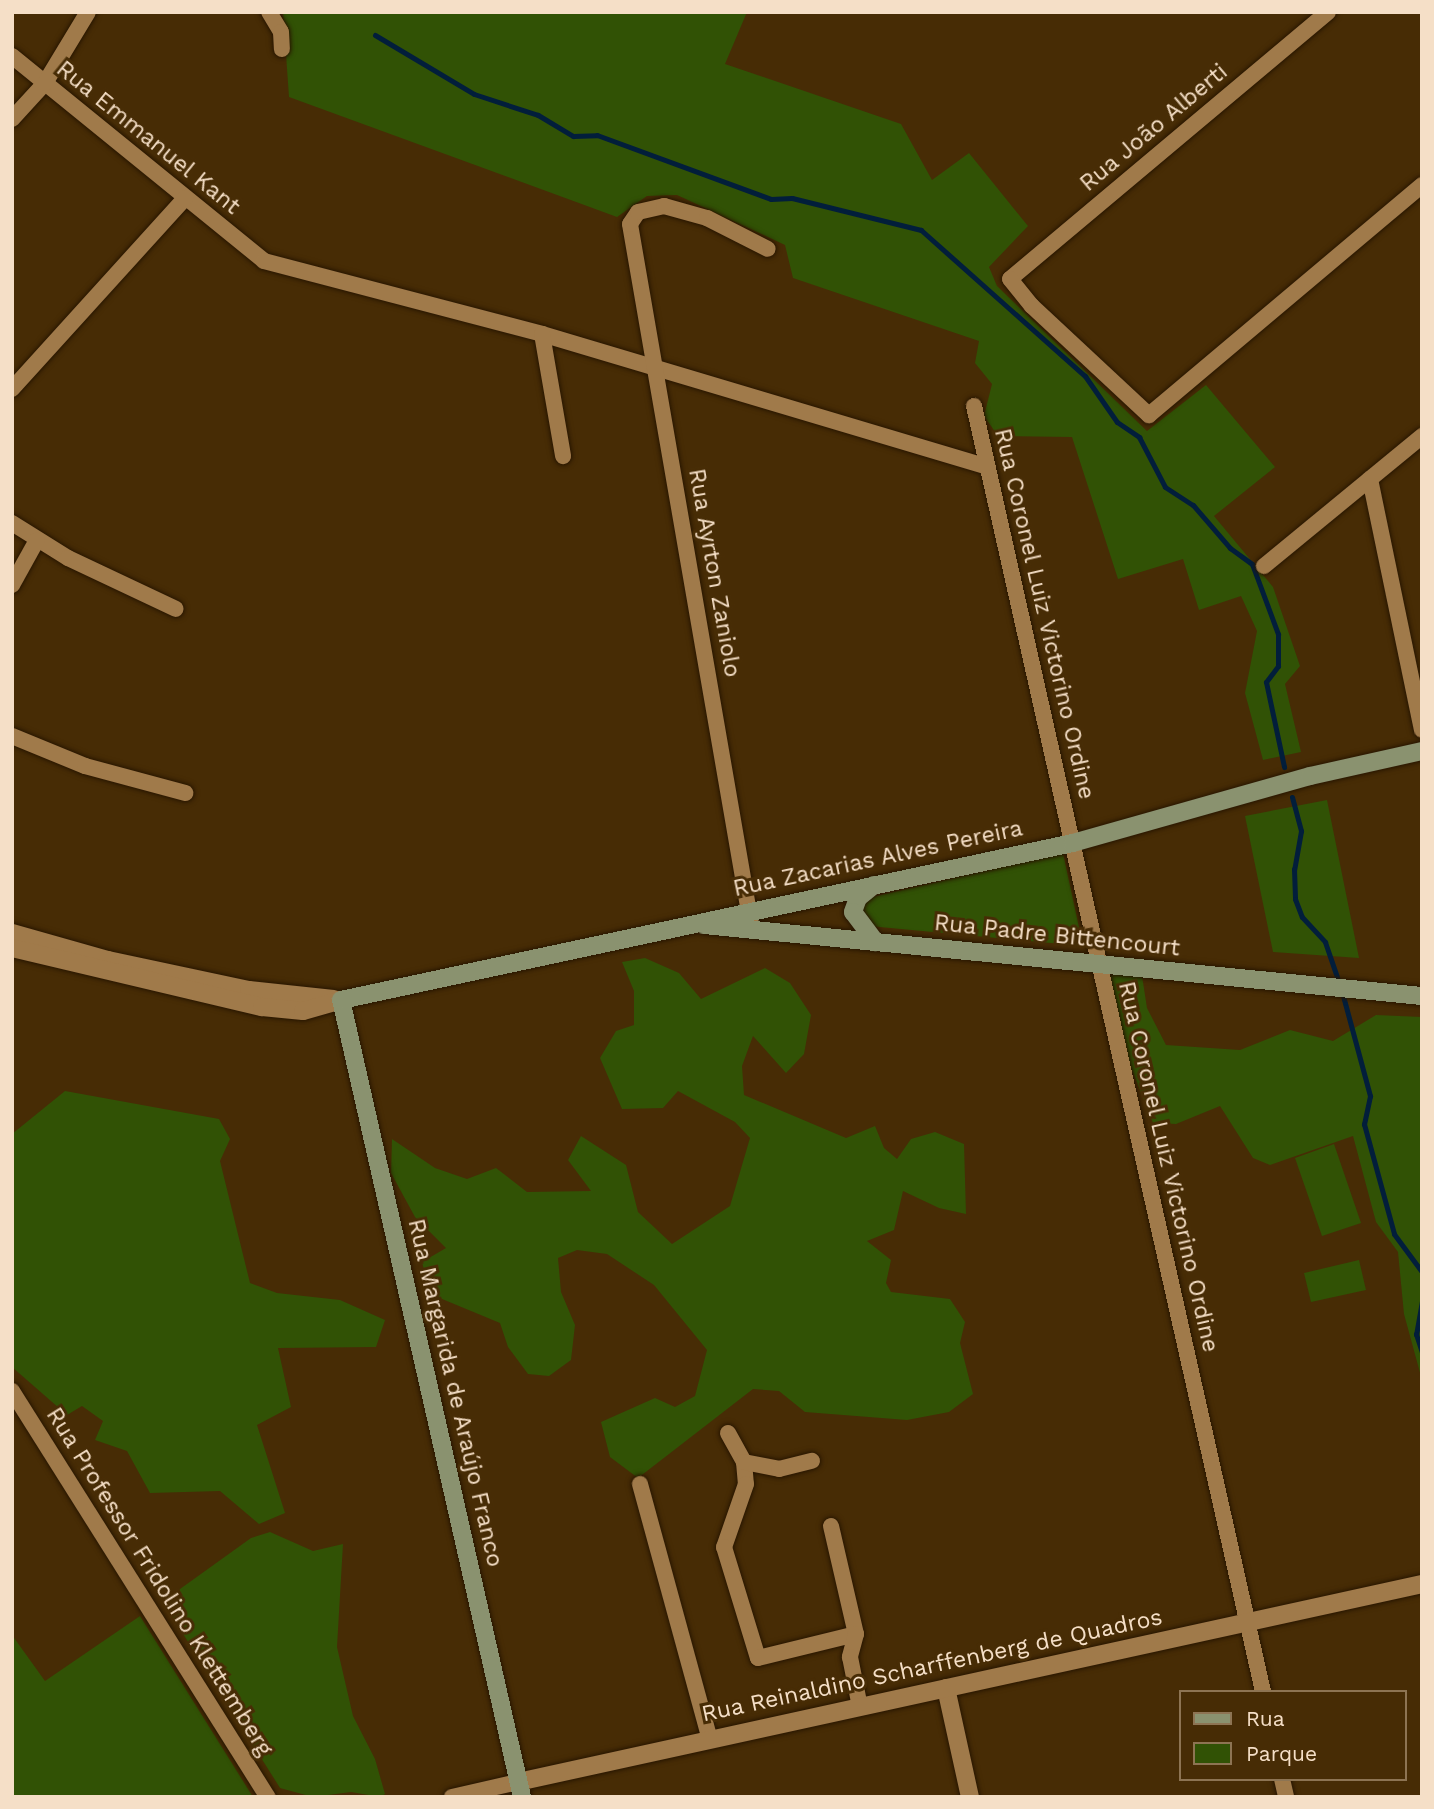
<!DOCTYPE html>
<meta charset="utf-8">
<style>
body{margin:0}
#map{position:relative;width:1434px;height:1809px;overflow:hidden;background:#472c05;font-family:"Work Sans",sans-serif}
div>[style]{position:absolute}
.green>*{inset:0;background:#315205}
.stream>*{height:5px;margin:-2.5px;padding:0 2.5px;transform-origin:2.5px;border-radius:2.5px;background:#021e3b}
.roads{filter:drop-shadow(0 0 2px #281600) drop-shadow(0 0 2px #281600)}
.minor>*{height:16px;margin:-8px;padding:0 8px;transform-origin:8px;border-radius:8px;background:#a07a4a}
.tertiary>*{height:18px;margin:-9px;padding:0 9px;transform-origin:9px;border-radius:9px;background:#a07a4a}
.secondary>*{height:18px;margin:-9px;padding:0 9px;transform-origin:9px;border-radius:9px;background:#8a926f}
span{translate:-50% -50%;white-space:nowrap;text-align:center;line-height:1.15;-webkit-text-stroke:6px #472c05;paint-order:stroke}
.street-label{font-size:23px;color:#f5dfc7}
.frame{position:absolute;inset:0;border:14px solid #f5dfc7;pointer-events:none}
.legend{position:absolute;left:1179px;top:1690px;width:228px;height:91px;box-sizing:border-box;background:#472c05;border:2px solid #8d7453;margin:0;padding:9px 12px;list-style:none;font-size:21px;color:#f5dfc7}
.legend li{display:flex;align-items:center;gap:14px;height:35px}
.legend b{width:35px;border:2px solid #8d7453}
</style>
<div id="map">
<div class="green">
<div style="clip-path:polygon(283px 12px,747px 12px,725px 64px,901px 124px,932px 180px,969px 153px,1028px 226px,989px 267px,997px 286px,1147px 431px,1206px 385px,1275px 467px,1214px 516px,1273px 587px,1300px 666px,1285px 684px,1301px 752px,1263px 760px,1245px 693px,1257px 631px,1241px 596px,1199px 610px,1183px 559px,1118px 579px,1072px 437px,998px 436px,984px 416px,992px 384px,975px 363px,979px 341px,793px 278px,785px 245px,677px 195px,647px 196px,617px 217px,289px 97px)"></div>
<div style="clip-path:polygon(1327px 800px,1359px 958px,1273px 952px,1245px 816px)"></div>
<div style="clip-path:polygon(1063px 853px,1083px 946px,869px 926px,861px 913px,868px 898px)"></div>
<div style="clip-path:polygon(645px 958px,679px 973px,701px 999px,765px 968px,790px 983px,811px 1015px,804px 1054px,786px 1073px,753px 1036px,742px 1066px,744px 1095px,846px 1138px,875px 1126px,884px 1148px,897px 1159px,911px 1139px,935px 1132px,964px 1144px,966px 1214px,939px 1208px,903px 1191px,894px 1230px,867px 1241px,891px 1260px,886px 1283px,891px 1292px,950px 1299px,965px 1322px,960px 1343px,973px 1394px,949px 1412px,907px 1420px,805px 1412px,779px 1391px,753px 1389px,638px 1478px,610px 1457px,601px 1422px,655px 1398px,675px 1407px,695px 1396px,707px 1350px,654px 1285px,607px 1254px,577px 1250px,558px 1258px,561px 1292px,575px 1325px,571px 1360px,549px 1376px,528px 1374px,508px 1347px,500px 1323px,430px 1294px,422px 1262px,446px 1248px,415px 1217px,391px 1173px,392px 1139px,435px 1168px,467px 1179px,496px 1168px,527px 1192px,591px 1191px,568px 1160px,581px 1136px,626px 1165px,638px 1212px,672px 1244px,730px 1206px,750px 1138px,735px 1122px,678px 1091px,663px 1108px,622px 1109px,600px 1058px,616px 1031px,634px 1025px,634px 991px,622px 962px)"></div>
<div style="clip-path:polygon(1141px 969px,1147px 1008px,1166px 1045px,1240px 1050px,1290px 1030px,1333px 1041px,1376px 1015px,1422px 1017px,1422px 1380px,1404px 1314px,1398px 1252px,1376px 1222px,1353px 1136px,1270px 1165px,1253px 1158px,1220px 1106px,1176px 1124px,1153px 1123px,1125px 1052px,1108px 975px)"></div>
<div style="clip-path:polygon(65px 1091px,219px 1119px,230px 1139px,220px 1161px,250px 1283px,277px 1293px,340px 1300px,385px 1320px,376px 1347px,278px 1348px,291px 1407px,257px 1425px,285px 1513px,259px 1524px,220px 1491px,150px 1493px,127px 1451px,95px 1440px,103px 1421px,82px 1406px,67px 1415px,12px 1367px,12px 1134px)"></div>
<div style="clip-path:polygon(1334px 1144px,1361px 1223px,1322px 1236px,1295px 1158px)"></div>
<div style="clip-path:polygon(1359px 1260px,1366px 1290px,1311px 1302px,1304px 1273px)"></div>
<div style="clip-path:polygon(270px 1532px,313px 1551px,343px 1544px,337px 1647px,353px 1716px,375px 1759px,385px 1794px,380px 1797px,351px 1792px,313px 1797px,280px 1788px,168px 1610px,180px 1589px,251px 1538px)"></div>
<div style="clip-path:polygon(140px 1616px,253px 1797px,12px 1797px,12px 1635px,45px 1681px)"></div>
</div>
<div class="stream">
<div style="left:375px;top:35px;width:115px;rotate:30.8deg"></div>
<div style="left:474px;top:94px;width:67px;rotate:18.2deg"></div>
<div style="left:538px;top:115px;width:41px;rotate:31deg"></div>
<div style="left:573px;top:136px;width:24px;rotate:-2deg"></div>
<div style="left:597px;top:135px;width:185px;rotate:20.2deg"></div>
<div style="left:771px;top:199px;width:21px;rotate:-3deg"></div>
<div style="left:792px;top:198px;width:133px;rotate:13.9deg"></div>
<div style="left:921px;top:230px;width:220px;rotate:41.7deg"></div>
<div style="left:1085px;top:376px;width:56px;rotate:55.2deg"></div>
<div style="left:1117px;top:422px;width:27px;rotate:34deg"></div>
<div style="left:1139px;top:437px;width:56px;rotate:62.5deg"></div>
<div style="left:1165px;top:487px;width:33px;rotate:33deg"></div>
<div style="left:1193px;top:505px;width:57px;rotate:49.3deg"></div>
<div style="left:1230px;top:548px;width:27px;rotate:36deg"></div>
<div style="left:1252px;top:564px;width:75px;rotate:69.6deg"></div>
<div style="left:1278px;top:634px;width:32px;rotate:90deg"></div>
<div style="left:1278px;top:666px;width:20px;rotate:127deg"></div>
<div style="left:1266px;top:682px;width:87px;rotate:78deg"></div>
<div style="left:1292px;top:797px;width:35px;rotate:75deg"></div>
<div style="left:1301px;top:831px;width:39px;rotate:100deg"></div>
<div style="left:1294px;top:869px;width:30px;rotate:88deg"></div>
<div style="left:1295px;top:899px;width:19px;rotate:69deg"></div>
<div style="left:1302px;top:917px;width:34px;rotate:47deg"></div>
<div style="left:1325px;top:942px;width:43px;rotate:71.1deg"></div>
<div style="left:1342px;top:992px;width:108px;rotate:74.9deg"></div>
<div style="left:1370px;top:1096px;width:29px;rotate:102deg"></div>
<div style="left:1364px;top:1124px;width:114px;rotate:74.7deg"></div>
<div style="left:1394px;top:1234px;width:47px;rotate:53.6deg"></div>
<div style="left:1422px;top:1301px;width:34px;rotate:100deg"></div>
<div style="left:1416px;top:1334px;width:19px;rotate:72deg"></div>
</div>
<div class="roads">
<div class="minor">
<div style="left:269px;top:12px;width:23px;rotate:59deg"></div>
<div style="left:281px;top:32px;width:17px;rotate:87deg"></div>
<div style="left:1328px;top:12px;width:415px;rotate:140deg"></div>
<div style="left:1010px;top:279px;width:35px;rotate:51deg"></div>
<div style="left:1032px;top:306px;width:160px;rotate:43deg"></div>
<div style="left:1149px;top:415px;width:357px;rotate:-40.1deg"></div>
<div style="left:12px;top:56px;width:325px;rotate:39.1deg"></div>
<div style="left:264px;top:261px;width:287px;rotate:14.7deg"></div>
<div style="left:542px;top:334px;width:465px;rotate:16.6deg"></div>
<div style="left:12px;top:119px;width:49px;rotate:-47.5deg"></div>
<div style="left:45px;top:83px;width:83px;rotate:-58.8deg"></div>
<div style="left:542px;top:334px;width:124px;rotate:80.2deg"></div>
<div style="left:12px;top:389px;width:258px;rotate:-47.8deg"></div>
<div style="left:974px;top:406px;width:1318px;rotate:77.33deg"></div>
<div style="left:1370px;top:479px;width:256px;rotate:78.3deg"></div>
<div style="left:12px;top:523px;width:66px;rotate:32deg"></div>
<div style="left:68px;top:558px;width:119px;rotate:25.3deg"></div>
<div style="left:1264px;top:566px;width:205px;rotate:-39.4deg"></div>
<div style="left:12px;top:585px;width:51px;rotate:-60.9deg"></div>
<div style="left:12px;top:736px;width:79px;rotate:22.3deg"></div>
<div style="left:85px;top:766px;width:104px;rotate:15.1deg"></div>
<div style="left:751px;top:924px;width:710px;rotate:-99.81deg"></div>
<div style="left:630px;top:224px;width:14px;rotate:-56deg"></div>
<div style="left:638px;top:212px;width:27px;rotate:-13deg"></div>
<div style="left:664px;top:206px;width:45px;rotate:15.6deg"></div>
<div style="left:707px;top:218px;width:68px;rotate:26.9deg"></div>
<div style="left:12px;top:1391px;width:480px;rotate:57.8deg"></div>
<div style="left:728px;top:1433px;width:33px;rotate:61deg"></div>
<div style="left:744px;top:1462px;width:22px;rotate:85deg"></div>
<div style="left:746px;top:1484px;width:67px;rotate:109.2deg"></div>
<div style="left:724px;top:1547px;width:116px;rotate:73deg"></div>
<div style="left:758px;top:1658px;width:101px;rotate:-13.8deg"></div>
<div style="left:744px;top:1462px;width:36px;rotate:11deg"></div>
<div style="left:779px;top:1469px;width:34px;rotate:-14deg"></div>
<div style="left:640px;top:1484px;width:265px;rotate:74.7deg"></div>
<div style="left:831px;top:1526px;width:111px;rotate:77deg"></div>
<div style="left:856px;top:1634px;width:24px;rotate:105deg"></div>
<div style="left:850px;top:1657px;width:51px;rotate:78.7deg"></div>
<div style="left:1282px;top:1779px;width:18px;rotate:77deg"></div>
<div style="left:452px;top:1797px;width:68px;rotate:-12.8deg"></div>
</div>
<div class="tertiary">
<div style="left:12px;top:933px;width:100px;rotate:15.7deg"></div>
<div style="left:108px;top:960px;width:144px;rotate:12deg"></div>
<div style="left:249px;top:990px;width:85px;rotate:6deg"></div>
<div style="left:12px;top:948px;width:257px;rotate:13.3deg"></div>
<div style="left:262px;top:1007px;width:41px;rotate:5.6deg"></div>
<div style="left:303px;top:1011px;width:40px;rotate:-16deg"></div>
<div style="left:946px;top:1688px;width:112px;rotate:77.6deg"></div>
<div style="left:518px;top:1782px;width:925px;rotate:-12.35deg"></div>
</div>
<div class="secondary">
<div style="left:874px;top:885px;width:21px;rotate:141deg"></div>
<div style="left:858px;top:898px;width:15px;rotate:110deg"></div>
<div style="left:853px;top:912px;width:38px;rotate:53deg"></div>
<div style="left:704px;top:925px;width:722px;rotate:5.65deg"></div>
<div style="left:522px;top:1797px;width:817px;rotate:-102.79deg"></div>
<div style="left:341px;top:1000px;width:749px;rotate:-12.11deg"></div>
<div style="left:1073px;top:843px;width:246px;rotate:-15.8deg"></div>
<div style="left:1310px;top:776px;width:115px;rotate:-12.6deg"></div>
</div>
</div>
<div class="street-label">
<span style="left:1154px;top:128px;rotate:-40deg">Rua João Alberti</span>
<span style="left:148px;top:138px;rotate:39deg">Rua Emmanuel Kant</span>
<span style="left:714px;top:573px;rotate:80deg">Rua Ayrton Zaniolo</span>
<span style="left:1044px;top:614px;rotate:77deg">Rua Coronel Luiz Victorino Ordine</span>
<span style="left:878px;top:859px;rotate:-12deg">Rua Zacarias Alves Pereira</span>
<span style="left:1057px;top:936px;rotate:6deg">Rua Padre Bittencourt</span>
<span style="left:1168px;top:1167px;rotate:77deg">Rua Coronel Luiz Victorino Ordine</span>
<span style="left:455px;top:1393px;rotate:77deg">Rua Margarida de Araújo Franco</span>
<span style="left:159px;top:1582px;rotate:58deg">Rua Professor Fridolino Klettemberg</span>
<span style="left:932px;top:1666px;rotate:-12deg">Rua Reinaldino Scharffenberg de Quadros</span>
</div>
<div class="frame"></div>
<ul class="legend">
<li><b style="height:9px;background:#8a926f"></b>Rua</li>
<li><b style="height:19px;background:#315205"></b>Parque</li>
</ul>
</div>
